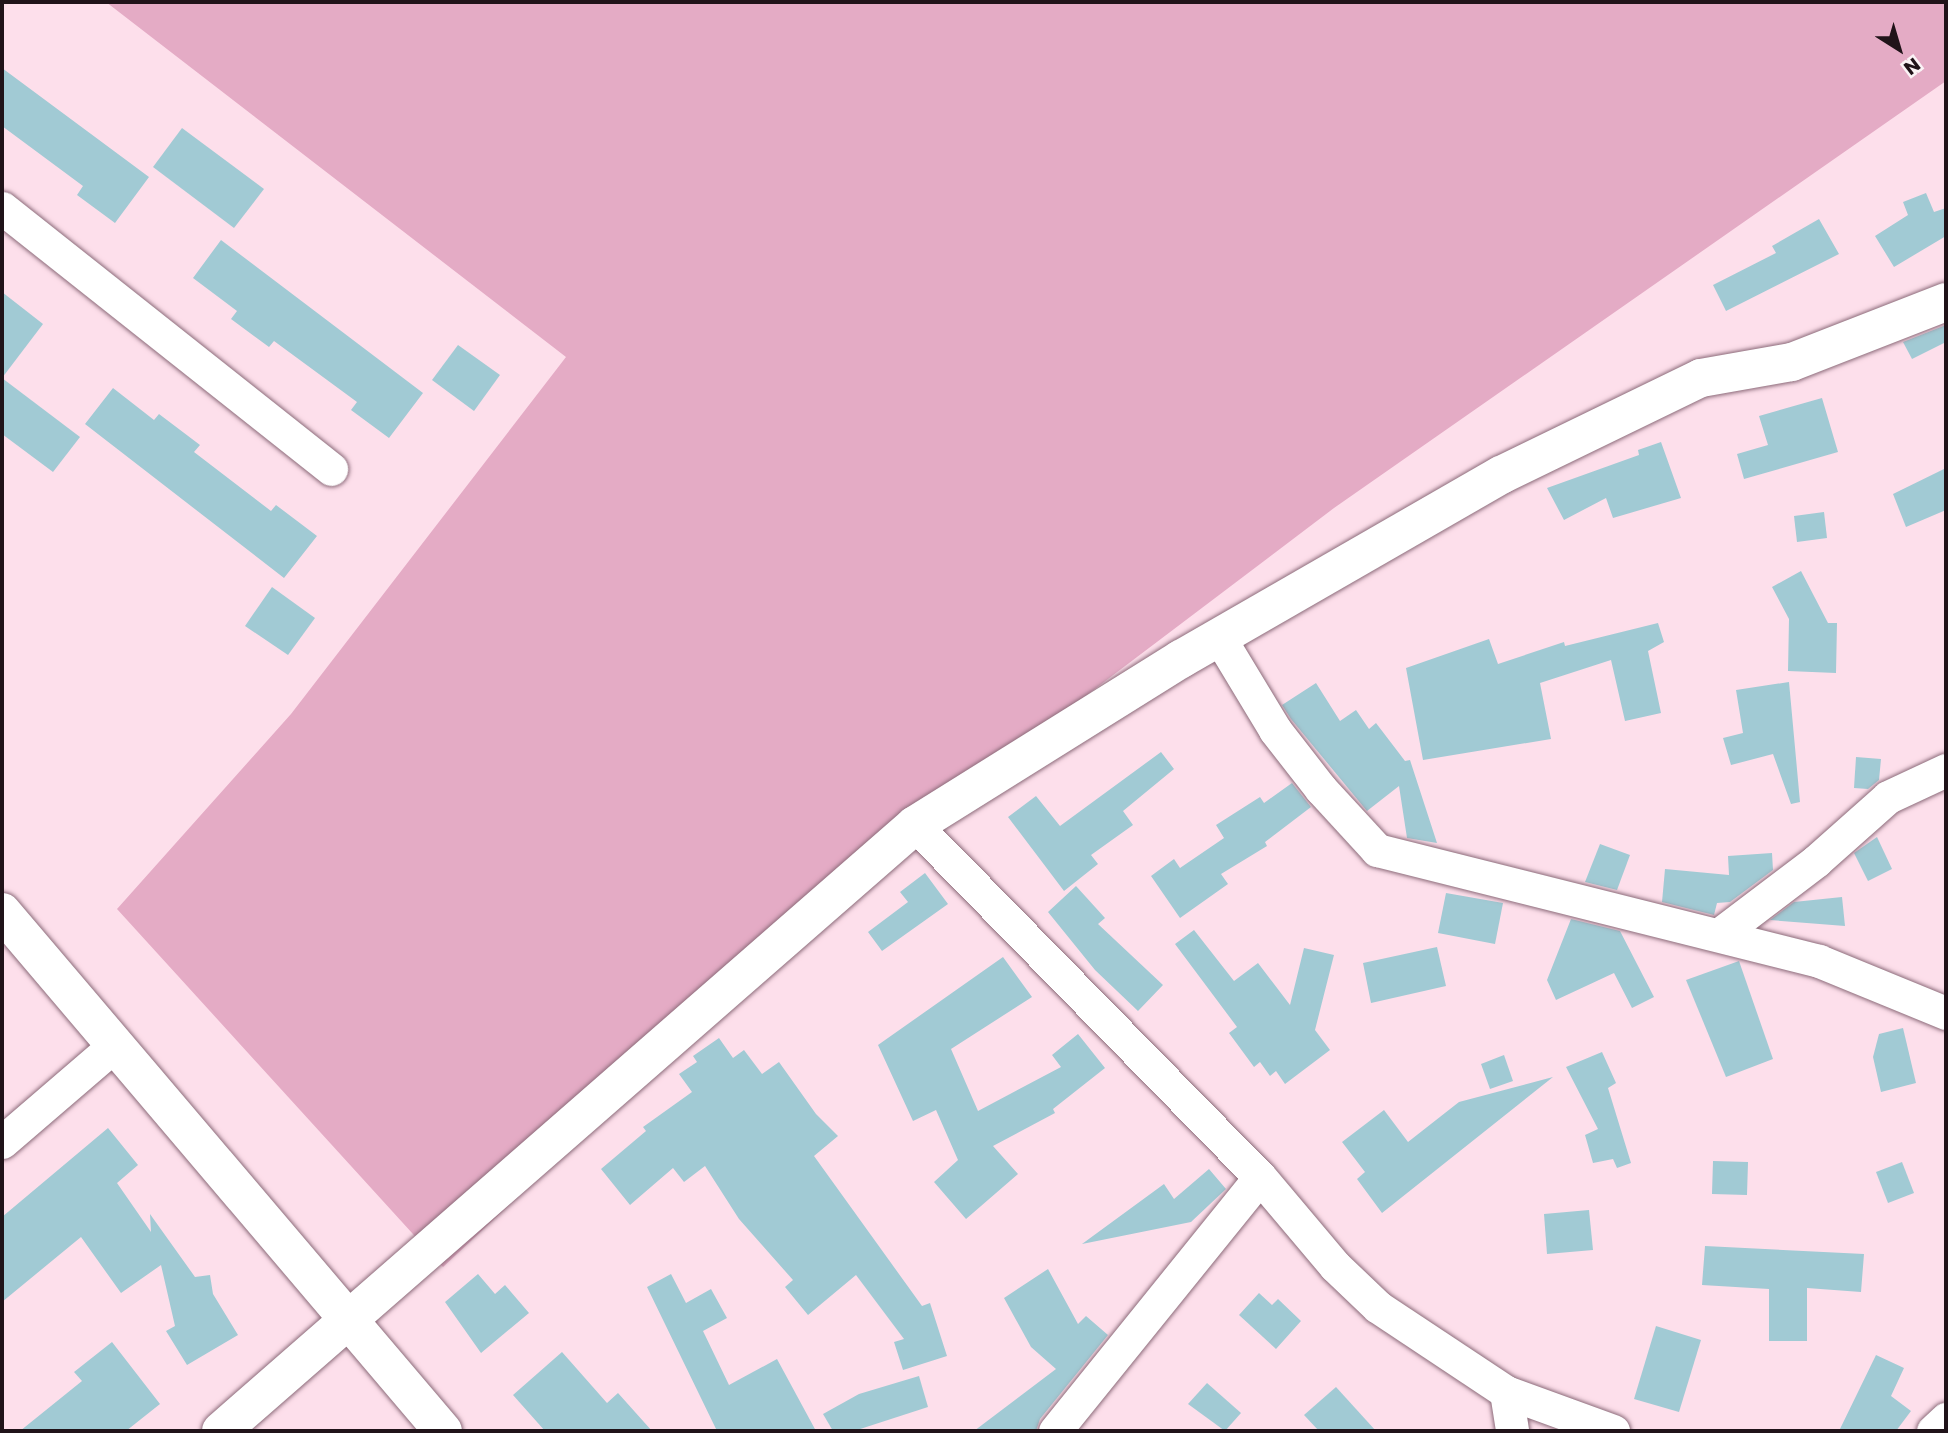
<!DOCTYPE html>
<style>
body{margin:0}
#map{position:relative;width:1948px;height:1433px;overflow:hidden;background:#fddfeb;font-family:Poppins,sans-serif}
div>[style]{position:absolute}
.green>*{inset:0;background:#e4abc5}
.building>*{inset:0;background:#a1cad4}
.roads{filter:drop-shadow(0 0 2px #8c6b7a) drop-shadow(0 0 2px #8c6b7a)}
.street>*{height:33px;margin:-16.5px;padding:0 16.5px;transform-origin:16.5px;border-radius:16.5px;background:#fff}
.secondary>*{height:38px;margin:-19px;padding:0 19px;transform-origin:19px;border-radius:19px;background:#fff}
span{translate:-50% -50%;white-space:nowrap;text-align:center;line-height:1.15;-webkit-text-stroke:6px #fbf3f6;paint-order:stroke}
.frame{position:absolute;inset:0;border:4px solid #201319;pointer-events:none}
.north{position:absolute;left:1864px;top:14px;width:70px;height:70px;-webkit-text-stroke:5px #fbf3f6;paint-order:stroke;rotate:143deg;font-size:19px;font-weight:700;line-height:28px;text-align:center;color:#201319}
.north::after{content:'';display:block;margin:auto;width:24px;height:32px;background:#201319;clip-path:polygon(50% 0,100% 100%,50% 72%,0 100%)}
</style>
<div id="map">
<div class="green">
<div style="clip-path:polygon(106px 2px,1946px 2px,1946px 81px,1334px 508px,915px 825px,443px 1267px,117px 909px,291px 714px,566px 357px)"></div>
</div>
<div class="building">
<div style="clip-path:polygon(2px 68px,149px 177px,115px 223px,77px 195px,83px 186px,2px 126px)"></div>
<div style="clip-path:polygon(182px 128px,264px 189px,234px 228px,153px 167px)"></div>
<div style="clip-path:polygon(1926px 193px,1934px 212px,1946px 208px,1946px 236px,1894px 267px,1875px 236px,1908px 215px,1903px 202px)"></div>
<div style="clip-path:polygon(1819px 219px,1839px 254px,1726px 311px,1713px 285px,1776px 253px,1772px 246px)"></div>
<div style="clip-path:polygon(221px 240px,423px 393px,389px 438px,351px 410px,357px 402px,274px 341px,269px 347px,231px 319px,237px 311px,193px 278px)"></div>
<div style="clip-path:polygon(2px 292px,43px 324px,2px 378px)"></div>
<div style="clip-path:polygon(1946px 325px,1946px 342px,1912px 359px,1903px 342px)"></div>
<div style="clip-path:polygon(458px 345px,500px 375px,474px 411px,432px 380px)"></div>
<div style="clip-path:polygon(2px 378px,80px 437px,53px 472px,2px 434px)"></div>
<div style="clip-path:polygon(113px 388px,154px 420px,159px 414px,200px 445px,194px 452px,271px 511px,276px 505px,317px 536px,284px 578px,85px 424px)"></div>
<div style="clip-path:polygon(1822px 398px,1838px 452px,1744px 479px,1737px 454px,1768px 445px,1759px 416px)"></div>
<div style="clip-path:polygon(1661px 442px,1681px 498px,1613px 518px,1606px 498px,1564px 520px,1547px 488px,1639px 455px,1638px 450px)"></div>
<div style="clip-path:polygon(1946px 468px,1946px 510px,1906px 527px,1893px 494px)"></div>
<div style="clip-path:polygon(1824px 512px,1827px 538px,1797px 542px,1794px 516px)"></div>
<div style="clip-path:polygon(1801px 571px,1828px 623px,1837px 623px,1836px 673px,1788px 671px,1789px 619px,1772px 587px)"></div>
<div style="clip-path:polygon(272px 587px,315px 618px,288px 655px,245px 626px)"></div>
<div style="clip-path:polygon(1658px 623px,1664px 642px,1648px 651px,1661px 713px,1625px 721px,1611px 660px,1540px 683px,1551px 739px,1423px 760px,1406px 668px,1489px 639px,1498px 664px,1564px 642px,1565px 646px)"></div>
<div style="clip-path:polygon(1789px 682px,1800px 802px,1791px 804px,1773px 754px,1731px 765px,1723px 738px,1743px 733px,1736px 690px)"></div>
<div style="clip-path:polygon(1316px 683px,1340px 721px,1356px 710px,1369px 729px,1376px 723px,1405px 761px,1410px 760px,1437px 843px,1407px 838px,1399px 786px,1367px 811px,1291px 719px,1282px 705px)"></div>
<div style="clip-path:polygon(1161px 752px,1174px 769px,1123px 811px,1133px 825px,1091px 855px,1098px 864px,1064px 891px,1008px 817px,1036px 796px,1060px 826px)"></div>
<div style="clip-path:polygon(1856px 757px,1881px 759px,1879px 780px,1868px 789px,1854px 788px)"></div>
<div style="clip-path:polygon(1292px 783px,1311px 807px,1265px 842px,1267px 846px,1221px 874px,1228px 884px,1180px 918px,1151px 876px,1174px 859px,1180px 868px,1224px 838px,1216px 825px,1260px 797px,1264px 803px)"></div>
<div style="clip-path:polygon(1877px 837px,1892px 869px,1868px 881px,1854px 853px)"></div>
<div style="clip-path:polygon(1600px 844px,1630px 855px,1617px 890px,1585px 882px)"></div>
<div style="clip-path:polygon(1772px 853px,1773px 870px,1730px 902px,1717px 903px,1714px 915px,1662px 902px,1665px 869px,1729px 875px,1728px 856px)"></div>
<div style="clip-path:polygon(925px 873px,948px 904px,882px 951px,868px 932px,908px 902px,900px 892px)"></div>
<div style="clip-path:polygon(1076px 886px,1105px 918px,1098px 924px,1163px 985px,1138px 1011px,1095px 970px,1048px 912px)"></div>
<div style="clip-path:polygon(1446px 893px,1503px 903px,1495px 944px,1438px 933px)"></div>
<div style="clip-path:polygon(1842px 897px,1845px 926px,1770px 920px,1794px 902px)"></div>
<div style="clip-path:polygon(1571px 919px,1620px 931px,1654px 997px,1632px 1008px,1614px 973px,1556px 1000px,1547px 980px)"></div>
<div style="clip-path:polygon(1194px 930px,1234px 981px,1258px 963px,1290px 1005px,1304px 948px,1334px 955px,1315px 1030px,1330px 1050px,1285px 1084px,1276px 1071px,1270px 1076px,1260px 1062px,1254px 1067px,1229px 1033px,1237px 1027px,1175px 944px)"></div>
<div style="clip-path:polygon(1437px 947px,1446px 986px,1371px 1003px,1363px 963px)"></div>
<div style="clip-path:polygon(1003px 957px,1032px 997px,951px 1049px,978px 1111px,1061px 1067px,1052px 1055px,1078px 1034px,1105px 1068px,1053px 1109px,1055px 1113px,993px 1146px,1018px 1174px,966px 1219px,934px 1182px,958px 1160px,936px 1110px,913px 1121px,878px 1045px)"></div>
<div style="clip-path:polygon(1739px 961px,1773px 1059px,1726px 1077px,1686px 980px)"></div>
<div style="clip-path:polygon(1903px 1028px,1916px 1083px,1881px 1092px,1873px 1057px,1879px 1034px)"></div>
<div style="clip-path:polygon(719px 1038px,733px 1058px,744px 1050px,762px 1074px,779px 1062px,816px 1114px,838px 1136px,814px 1156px,922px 1306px,930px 1303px,947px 1356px,903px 1370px,894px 1342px,904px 1339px,856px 1275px,808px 1315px,785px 1287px,793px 1280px,739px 1219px,705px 1166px,684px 1182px,673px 1168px,630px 1205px,601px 1169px,646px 1131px,643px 1127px,692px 1092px,679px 1074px,697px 1062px,693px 1056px)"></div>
<div style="clip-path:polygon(1602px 1052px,1616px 1083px,1608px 1088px,1631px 1163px,1617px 1168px,1613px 1159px,1593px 1163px,1585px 1135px,1598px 1129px,1566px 1067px)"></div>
<div style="clip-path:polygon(1504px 1055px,1513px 1081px,1490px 1089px,1481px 1064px)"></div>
<div style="clip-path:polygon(1553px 1077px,1382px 1213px,1357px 1179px,1365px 1172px,1342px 1142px,1384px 1110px,1408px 1142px,1459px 1102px)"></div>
<div style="clip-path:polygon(108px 1128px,138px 1165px,117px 1183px,151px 1232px,150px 1214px,195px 1277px,210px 1275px,213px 1294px,238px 1335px,187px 1365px,166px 1331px,175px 1326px,161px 1265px,121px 1293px,81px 1237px,2px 1302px,2px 1217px)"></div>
<div style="clip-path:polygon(1713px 1161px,1748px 1162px,1747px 1195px,1712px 1194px)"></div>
<div style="clip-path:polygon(1902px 1162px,1914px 1193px,1888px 1203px,1876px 1172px)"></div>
<div style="clip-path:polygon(1209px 1169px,1226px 1189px,1191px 1222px,1082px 1244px,1164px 1184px,1174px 1199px)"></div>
<div style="clip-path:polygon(1589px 1210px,1593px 1250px,1547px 1254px,1544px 1214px)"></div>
<div style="clip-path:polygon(1705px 1246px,1864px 1254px,1861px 1292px,1807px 1288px,1807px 1341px,1769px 1341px,1769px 1289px,1702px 1285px)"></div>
<div style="clip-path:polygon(1048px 1269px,1078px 1324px,1086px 1316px,1108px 1335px,1040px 1419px,1036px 1431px,974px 1431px,1056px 1369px,1031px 1347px,1004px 1298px)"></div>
<div style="clip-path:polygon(478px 1274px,495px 1294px,505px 1285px,529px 1313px,481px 1353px,445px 1302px)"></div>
<div style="clip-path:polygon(671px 1274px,686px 1303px,711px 1289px,727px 1318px,703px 1331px,729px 1385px,777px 1359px,816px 1431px,717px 1431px,647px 1287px)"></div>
<div style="clip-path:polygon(1259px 1293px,1272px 1305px,1278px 1299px,1301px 1321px,1276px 1349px,1239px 1315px)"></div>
<div style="clip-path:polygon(1656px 1326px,1701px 1340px,1679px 1412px,1634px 1399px)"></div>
<div style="clip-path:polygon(112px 1342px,160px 1404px,126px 1431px,20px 1431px,82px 1381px,74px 1372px)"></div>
<div style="clip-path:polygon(562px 1352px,607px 1403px,618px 1393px,652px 1431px,545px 1431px,513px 1395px)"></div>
<div style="clip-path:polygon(1876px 1355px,1904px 1368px,1891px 1396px,1911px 1411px,1896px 1431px,1839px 1431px)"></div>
<div style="clip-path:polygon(919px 1376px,928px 1407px,854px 1431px,833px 1431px,823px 1414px,859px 1394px)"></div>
<div style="clip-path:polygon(1207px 1383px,1241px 1413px,1225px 1431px,1188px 1404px)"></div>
<div style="clip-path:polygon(1336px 1387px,1376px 1431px,1319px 1431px,1304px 1415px)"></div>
</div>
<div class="roads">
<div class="street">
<div style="left:2px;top:208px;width:420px;rotate:38.4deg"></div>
<div style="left:1219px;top:637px;width:109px;rotate:58.9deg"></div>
<div style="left:1275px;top:730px;width:75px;rotate:52.1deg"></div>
<div style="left:1321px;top:789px;width:83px;rotate:47.4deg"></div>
<div style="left:1377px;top:850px;width:456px;rotate:14.1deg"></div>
<div style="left:1819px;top:961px;width:137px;rotate:22.3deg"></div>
<div style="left:915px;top:825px;width:493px;rotate:45.6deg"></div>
<div style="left:1260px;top:1177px;width:116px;rotate:49.9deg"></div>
<div style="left:1335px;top:1266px;width:59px;rotate:43.6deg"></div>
<div style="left:1378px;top:1307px;width:154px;rotate:33.6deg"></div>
<div style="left:1506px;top:1392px;width:114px;rotate:20deg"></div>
<div style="left:1720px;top:934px;width:121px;rotate:-37.2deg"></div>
<div style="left:1816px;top:861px;width:96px;rotate:-41.6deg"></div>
<div style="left:1888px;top:797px;width:64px;rotate:-25deg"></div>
<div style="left:2px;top:1142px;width:150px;rotate:-40.7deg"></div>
<div style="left:1506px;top:1392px;width:39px;rotate:81deg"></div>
<div style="left:1055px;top:1431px;width:326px;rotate:-51.1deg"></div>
<div style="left:1933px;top:1431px;width:18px;rotate:-43deg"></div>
</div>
<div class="secondary">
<div style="left:2px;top:912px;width:681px;rotate:49.65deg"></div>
<div style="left:221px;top:1431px;width:921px;rotate:-41.13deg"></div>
<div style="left:915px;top:825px;width:314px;rotate:-32deg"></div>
<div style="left:1181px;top:659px;width:369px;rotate:-29.9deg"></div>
<div style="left:1501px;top:475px;width:222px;rotate:-25.9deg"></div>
<div style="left:1701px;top:378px;width:92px;rotate:-10deg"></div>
<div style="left:1792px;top:362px;width:165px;rotate:-21.3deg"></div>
</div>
</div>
<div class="frame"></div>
<div class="north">N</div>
</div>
